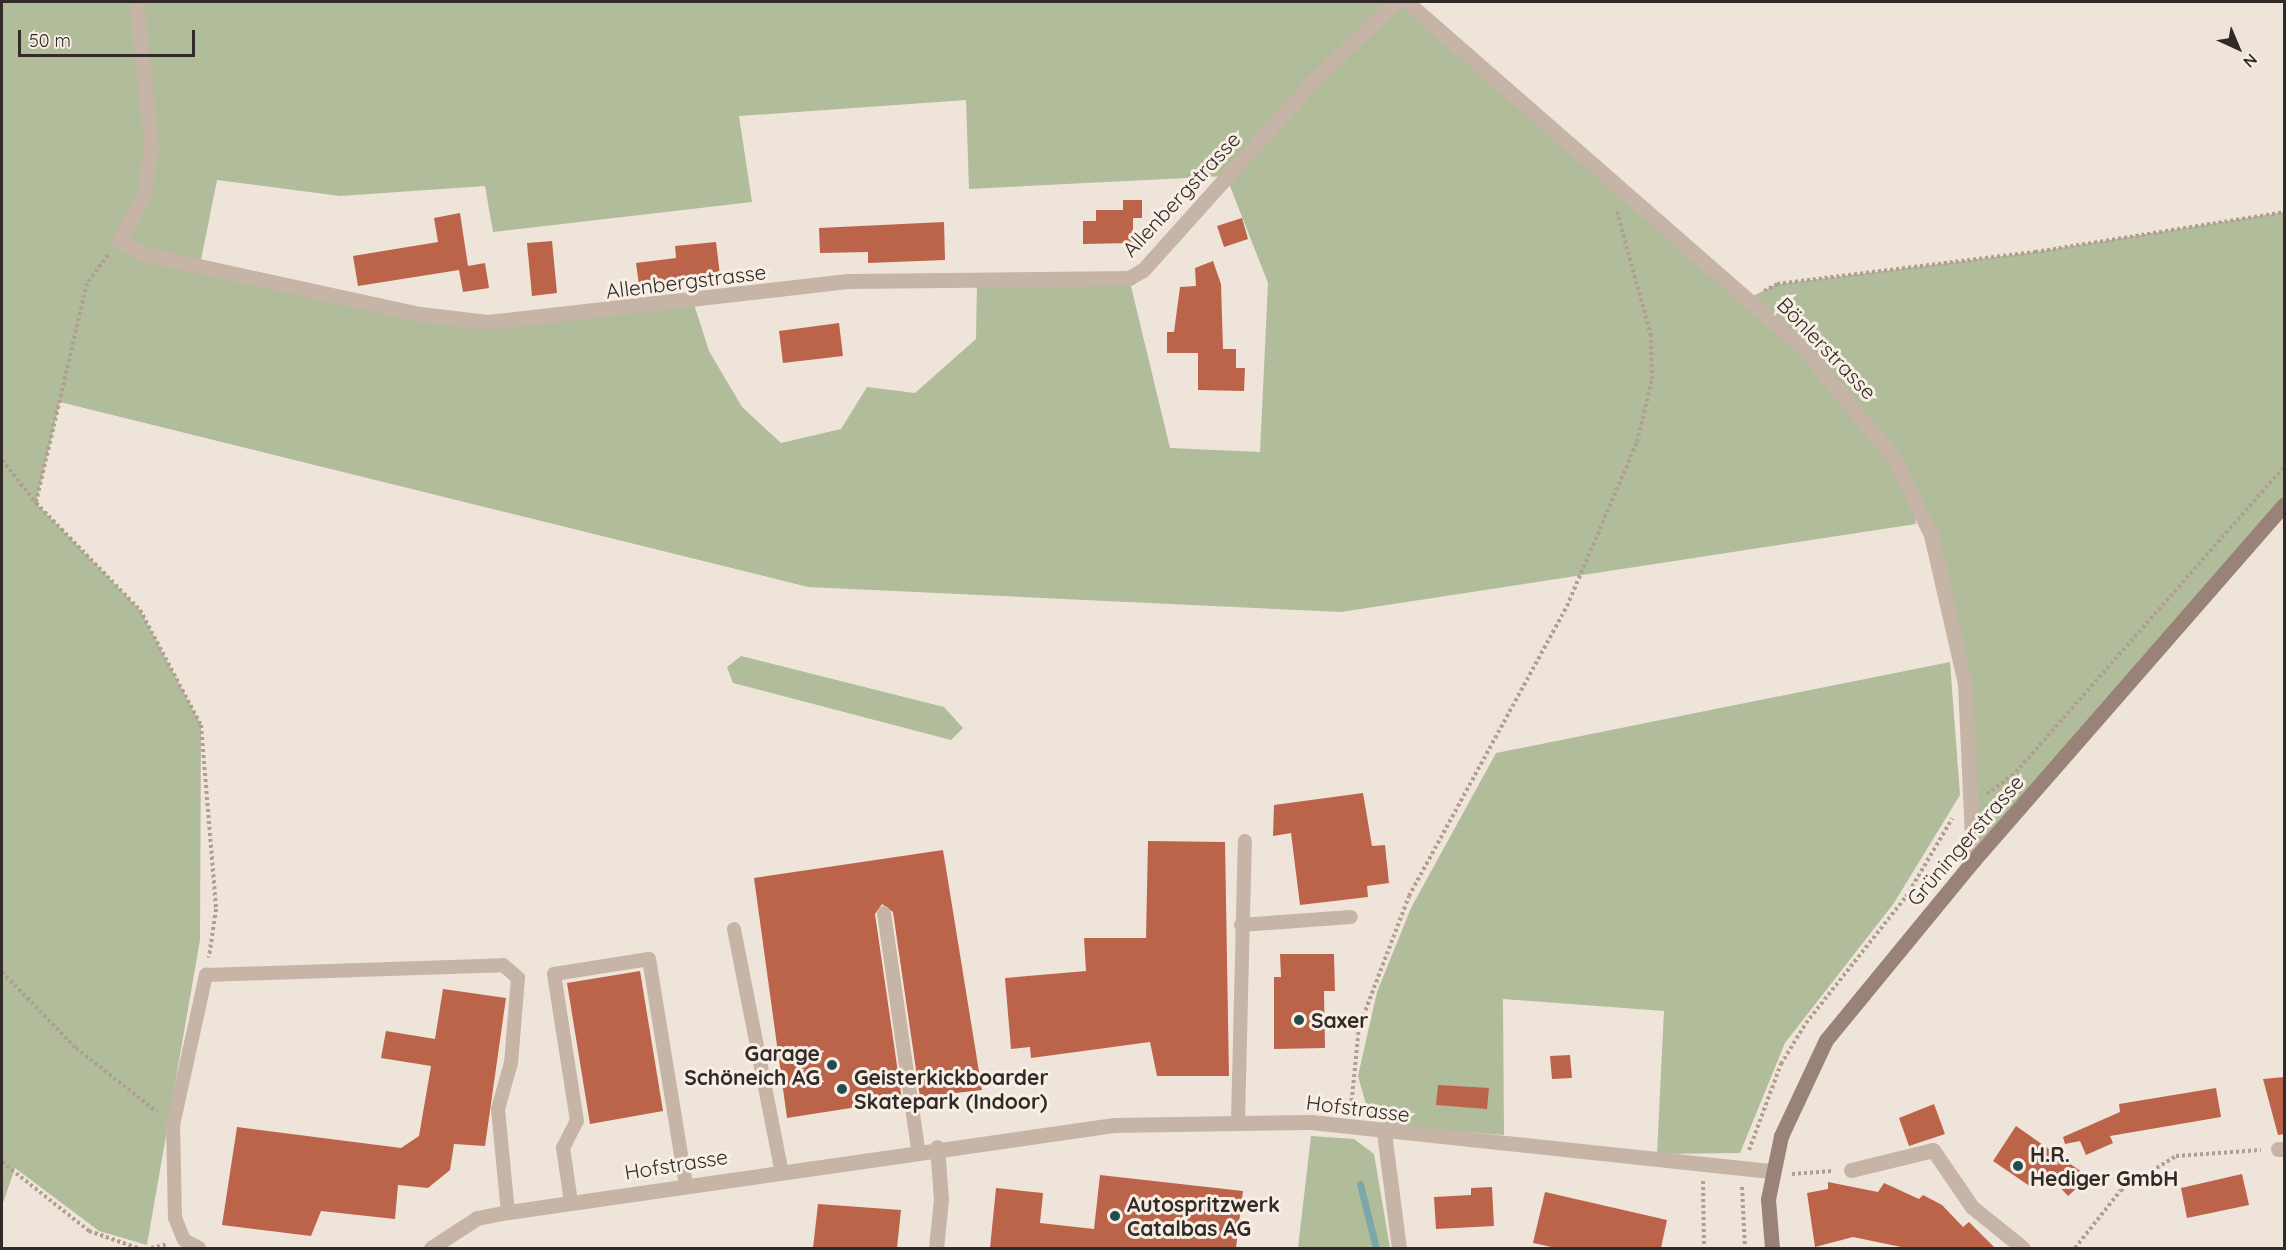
<!DOCTYPE html>
<meta charset="utf-8">
<style>
body{margin:0}
#map{position:relative;width:2286px;height:1250px;overflow:hidden;background:#efe4d9;font-family:Quicksand,sans-serif}
div>[style]{position:absolute}
.green>*{inset:0;background:#b1bc9b}
.stream>*{height:7px;margin:-3.5px;padding:0 3.5px;transform-origin:3.5px;border-radius:3.5px;background:#7ba8a9}
.building>*{inset:0;background:#bc644a}
.path>*{height:4px;margin-top:-2px;transform-origin:0;background:repeating-linear-gradient(90deg,#b19e91 0 3px,transparent 0 6px)}
.service>*{height:14px;margin:-7px;padding:0 7px;transform-origin:7px;border-radius:7px;background:#c6b4a6}
.minor>*{height:15px;margin:-7.5px;padding:0 7.5px;transform-origin:7.5px;border-radius:7.5px;background:#c6b4a6}
.tertiary>*{height:15px;margin:-7.5px;padding:0 7.5px;transform-origin:7.5px;border-radius:7.5px;background:#c6b4a6}
.secondary>*{height:15px;margin:-7.5px;padding:0 7.5px;transform-origin:7.5px;border-radius:7.5px;background:#998378}
.dots>*{width:16px;height:16px;translate:-50% -50%;box-sizing:border-box;border:3px solid #f7eee5;border-radius:50%}
span{translate:-50% -50%;white-space:nowrap;text-align:center;line-height:1.15;-webkit-text-stroke:6px #f7eee5;paint-order:stroke}
.street-label{font-size:21px;color:#322a26}
.poi-label{font-size:21px;color:#322a26;font-weight:700}
.left{translate:0 -50%;text-align:left}
.right{translate:-100% -50%;text-align:right}
.frame{position:absolute;inset:0;border:3px solid #322a26;pointer-events:none}
.north{position:absolute;left:2208px;top:18px;width:60px;height:60px;-webkit-text-stroke:4px #f7eee5;paint-order:stroke;rotate:136deg;font-size:16px;font-weight:700;line-height:24px;text-align:center;color:#322a26}
.north::after{content:'';display:block;margin:auto;width:21px;height:27px;background:#322a26;clip-path:polygon(50% 0,100% 100%,50% 72%,0 100%)}
.scale{position:absolute;left:18px;top:30px;width:177px;height:27px;box-sizing:border-box;border:3px solid #322a26;border-top:0;padding-left:8px;font-size:18px;line-height:21px;white-space:nowrap;color:#322a26;-webkit-text-stroke:4px #f7eee5;paint-order:stroke}
</style>
<div id="map">
<div class="green">
<div style="clip-path:polygon(evenodd,2px 2px,1407px 2px,1749px 298px,1777px 284px,2035px 252px,2284px 212px,2284px 505px,1973px 861px,1965px 683px,1913px 496px,1916px 524px,1341px 612px,808px 587px,60px 402px,36px 503px,140px 610px,201px 725px,200px 940px,147px 1245px,99px 1231px,15px 1168px,2px 1206px,2px 2px,966px 100px,969px 189px,1226px 176px,1268px 283px,1260px 452px,1170px 448px,1129px 278px,977px 280px,976px 339px,915px 393px,867px 387px,841px 429px,781px 443px,742px 407px,709px 351px,693px 301px,488px 322px,200px 265px,217px 180px,340px 196px,485px 186px,493px 232px,752px 202px,739px 116px,966px 100px)"></div>
<div style="clip-path:polygon(741px 656px,944px 707px,963px 728px,951px 740px,733px 683px,727px 667px)"></div>
<div style="clip-path:polygon(1950px 662px,1960px 795px,1894px 903px,1785px 1043px,1740px 1153px,1657px 1154px,1664px 1011px,1503px 999px,1504px 1135px,1385px 1125px,1369px 1115px,1358px 1076px,1377px 992px,1411px 908px,1496px 753px)"></div>
<div style="clip-path:polygon(1311px 1136px,1354px 1139px,1374px 1154px,1390px 1248px,1298px 1248px)"></div>
</div>
<div class="stream">
<div style="left:1360px;top:1184px;width:66px;rotate:76deg"></div>
</div>
<div class="building">
<div style="clip-path:polygon(1123px 200px,1142px 200px,1142px 218px,1133px 218px,1133px 243px,1083px 244px,1083px 221px,1096px 221px,1096px 210px,1123px 210px)"></div>
<div style="clip-path:polygon(460px 213px,468px 266px,485px 263px,489px 288px,463px 292px,459px 270px,358px 286px,353px 256px,438px 242px,434px 218px)"></div>
<div style="clip-path:polygon(1242px 218px,1248px 239px,1224px 247px,1217px 226px)"></div>
<div style="clip-path:polygon(944px 222px,945px 260px,868px 263px,868px 252px,820px 253px,819px 228px)"></div>
<div style="clip-path:polygon(552px 241px,557px 293px,532px 296px,527px 243px)"></div>
<div style="clip-path:polygon(716px 242px,720px 275px,639px 285px,636px 263px,676px 258px,675px 246px)"></div>
<div style="clip-path:polygon(1213px 261px,1221px 284px,1223px 349px,1236px 349px,1236px 368px,1245px 368px,1244px 391px,1198px 390px,1198px 353px,1167px 353px,1167px 332px,1174px 332px,1180px 287px,1196px 286px,1195px 268px)"></div>
<div style="clip-path:polygon(839px 323px,843px 356px,783px 363px,779px 331px)"></div>
<div style="clip-path:polygon(1363px 793px,1372px 846px,1385px 845px,1389px 883px,1367px 886px,1368px 897px,1300px 905px,1291px 833px,1273px 836px,1274px 805px)"></div>
<div style="clip-path:polygon(1148px 841px,1225px 842px,1229px 1076px,1157px 1076px,1150px 1042px,1031px 1058px,1030px 1047px,1011px 1049px,1005px 978px,1086px 971px,1084px 938px,1146px 938px)"></div>
<div style="clip-path:polygon(943px 850px,982px 1090px,920px 1097px,893px 912px,882px 904px,875px 914px,902px 1100px,787px 1118px,754px 878px)"></div>
<div style="clip-path:polygon(1280px 954px,1334px 954px,1335px 991px,1324px 991px,1325px 1048px,1274px 1049px,1274px 977px,1281px 977px)"></div>
<div style="clip-path:polygon(640px 971px,663px 1111px,590px 1124px,567px 983px)"></div>
<div style="clip-path:polygon(443px 989px,506px 998px,485px 1146px,454px 1144px,450px 1170px,428px 1188px,398px 1185px,395px 1219px,321px 1211px,311px 1236px,222px 1225px,237px 1127px,401px 1148px,419px 1136px,431px 1066px,381px 1058px,386px 1031px,435px 1039px)"></div>
<div style="clip-path:polygon(1570px 1055px,1572px 1078px,1552px 1079px,1550px 1056px)"></div>
<div style="clip-path:polygon(2284px 1077px,2284px 1134px,2278px 1135px,2263px 1079px)"></div>
<div style="clip-path:polygon(1438px 1085px,1489px 1088px,1487px 1109px,1436px 1105px)"></div>
<div style="clip-path:polygon(2216px 1088px,2221px 1117px,2110px 1136px,2113px 1143px,2086px 1155px,2080px 1141px,2065px 1144px,2063px 1137px,2120px 1112px,2119px 1104px)"></div>
<div style="clip-path:polygon(1934px 1104px,1945px 1134px,1909px 1146px,1899px 1118px)"></div>
<div style="clip-path:polygon(2016px 1126px,2089px 1177px,2068px 1196px,2043px 1169px,2031px 1187px,1993px 1161px)"></div>
<div style="clip-path:polygon(2242px 1174px,2249px 1205px,2187px 1218px,2181px 1188px)"></div>
<div style="clip-path:polygon(1100px 1175px,1243px 1191px,1236px 1248px,990px 1248px,996px 1188px,1043px 1193px,1040px 1223px,1094px 1229px)"></div>
<div style="clip-path:polygon(1828px 1182px,1878px 1192px,1884px 1183px,1919px 1199px,1923px 1195px,1942px 1205px,1963px 1227px,1969px 1222px,1995px 1248px,1906px 1248px,1853px 1237px,1815px 1247px,1807px 1193px,1828px 1189px)"></div>
<div style="clip-path:polygon(1492px 1187px,1494px 1226px,1436px 1229px,1434px 1197px,1471px 1195px,1471px 1188px)"></div>
<div style="clip-path:polygon(1545px 1192px,1667px 1220px,1661px 1248px,1556px 1248px,1533px 1243px)"></div>
<div style="clip-path:polygon(818px 1204px,901px 1210px,897px 1248px,813px 1248px)"></div>
</div>
<div class="path">
<div style="left:108px;top:255px;width:35px;rotate:127deg"></div>
<div style="left:87px;top:283px;width:226px;rotate:103.1deg"></div>
<div style="left:36px;top:503px;width:149px;rotate:45.8deg"></div>
<div style="left:140px;top:610px;width:130px;rotate:62.1deg"></div>
<div style="left:201px;top:725px;width:185px;rotate:85.3deg"></div>
<div style="left:216px;top:909px;width:49px;rotate:98.3deg"></div>
<div style="left:1764px;top:291px;width:15px;rotate:-28deg"></div>
<div style="left:1777px;top:284px;width:260px;rotate:-7.1deg"></div>
<div style="left:2035px;top:252px;width:252px;rotate:-9.1deg"></div>
<div style="left:2px;top:460px;width:55px;rotate:51.7deg"></div>
<div style="left:1987px;top:794px;width:36px;rotate:-37deg"></div>
<div style="left:2016px;top:772px;width:406px;rotate:-48.7deg"></div>
<div style="left:2px;top:972px;width:106px;rotate:45.8deg"></div>
<div style="left:76px;top:1048px;width:103px;rotate:38.3deg"></div>
<div style="left:1351px;top:1107px;width:80px;rotate:-84.3deg"></div>
<div style="left:1359px;top:1027px;width:140px;rotate:-69.1deg"></div>
<div style="left:1409px;top:896px;width:330px;rotate:-61.4deg"></div>
<div style="left:1567px;top:606px;width:178px;rotate:-66.9deg"></div>
<div style="left:1637px;top:442px;width:65px;rotate:-76.6deg"></div>
<div style="left:1652px;top:379px;width:43px;rotate:-91.3deg"></div>
<div style="left:1651px;top:336px;width:129px;rotate:-105.3deg"></div>
<div style="left:1749px;top:1150px;width:92px;rotate:-69.6deg"></div>
<div style="left:1781px;top:1064px;width:48px;rotate:-58.6deg"></div>
<div style="left:1806px;top:1023px;width:161px;rotate:-51.6deg"></div>
<div style="left:1906px;top:897px;width:91px;rotate:-59.5deg"></div>
<div style="left:2px;top:1162px;width:111px;rotate:38.4deg"></div>
<div style="left:89px;top:1231px;width:52px;rotate:19.1deg"></div>
<div style="left:1792px;top:1174px;width:40px;rotate:-4.3deg"></div>
<div style="left:1703px;top:1181px;width:67px;rotate:89.1deg"></div>
<div style="left:1742px;top:1187px;width:61px;rotate:87.2deg"></div>
<div style="left:151px;top:1248px;width:17px;rotate:-13deg"></div>
<div style="left:2075px;top:1248px;width:74px;rotate:-51.6deg"></div>
<div style="left:2121px;top:1190px;width:65px;rotate:-31.7deg"></div>
<div style="left:2176px;top:1156px;width:85px;rotate:-4deg"></div>
</div>
<div class="service">
<div style="left:884px;top:913px;width:238px;rotate:81.8deg"></div>
<div style="left:1241px;top:925px;width:110px;rotate:-4.2deg"></div>
<div style="left:734px;top:929px;width:245px;rotate:78.9deg"></div>
<div style="left:1238px;top:1121px;width:280px;rotate:-88.6deg"></div>
<div style="left:571px;top:1202px;width:55px;rotate:-98.4deg"></div>
<div style="left:563px;top:1148px;width:30px;rotate:-63deg"></div>
<div style="left:577px;top:1121px;width:149px;rotate:-98.9deg"></div>
<div style="left:554px;top:974px;width:96px;rotate:-9deg"></div>
<div style="left:649px;top:959px;width:228px;rotate:80.7deg"></div>
<div style="left:199px;top:1248px;width:17px;rotate:-152deg"></div>
<div style="left:184px;top:1240px;width:24px;rotate:-112deg"></div>
<div style="left:175px;top:1218px;width:93px;rotate:-91.2deg"></div>
<div style="left:173px;top:1125px;width:154px;rotate:-77.6deg"></div>
<div style="left:206px;top:975px;width:297px;rotate:-1.9deg"></div>
<div style="left:503px;top:965px;width:20px;rotate:41deg"></div>
<div style="left:518px;top:978px;width:85px;rotate:94.7deg"></div>
<div style="left:511px;top:1063px;width:48px;rotate:105.8deg"></div>
<div style="left:498px;top:1109px;width:103px;rotate:84.5deg"></div>
</div>
<div class="minor">
<div style="left:136px;top:2px;width:144px;rotate:84deg"></div>
<div style="left:151px;top:145px;width:49px;rotate:98.1deg"></div>
<div style="left:144px;top:194px;width:53px;rotate:118deg"></div>
<div style="left:119px;top:241px;width:28px;rotate:27deg"></div>
<div style="left:144px;top:254px;width:282px;rotate:12.3deg"></div>
<div style="left:420px;top:314px;width:68px;rotate:6.7deg"></div>
<div style="left:488px;top:322px;width:364px;rotate:-6.5deg"></div>
<div style="left:850px;top:281px;width:279px;rotate:-0.6deg"></div>
<div style="left:1129px;top:278px;width:16px;rotate:-30deg"></div>
<div style="left:1143px;top:270px;width:251px;rotate:-48.1deg"></div>
<div style="left:1311px;top:83px;width:117px;rotate:-44deg"></div>
<div style="left:1384px;top:1133px;width:116px;rotate:82.6deg"></div>
<div style="left:2278px;top:1149px;width:6px"></div>
<div style="left:1851px;top:1170px;width:84px;rotate:-13.7deg"></div>
<div style="left:1933px;top:1150px;width:69px;rotate:55.6deg"></div>
<div style="left:1972px;top:1207px;width:65px;rotate:38.8deg"></div>
<div style="left:431px;top:1248px;width:55px;rotate:-33.1deg"></div>
<div style="left:477px;top:1218px;width:32px;rotate:-11deg"></div>
<div style="left:508px;top:1212px;width:612px;rotate:-8.17deg"></div>
<div style="left:1114px;top:1125px;width:197px;rotate:-0.9deg"></div>
<div style="left:1311px;top:1122px;width:464px;rotate:6.1deg"></div>
<div style="left:936px;top:1248px;width:49px;rotate:-84.2deg"></div>
<div style="left:941px;top:1199px;width:52px;rotate:-94.4deg"></div>
</div>
<div class="tertiary">
<div style="left:1407px;top:2px;width:526px;rotate:41.14deg"></div>
<div style="left:1803px;top:348px;width:143px;rotate:50.4deg"></div>
<div style="left:1894px;top:458px;width:85px;rotate:64.3deg"></div>
<div style="left:1931px;top:535px;width:152px;rotate:77.1deg"></div>
<div style="left:1965px;top:683px;width:178px;rotate:87.4deg"></div>
</div>
<div class="secondary">
<div style="left:1772px;top:1248px;width:49px;rotate:-94.7deg"></div>
<div style="left:1768px;top:1199px;width:64px;rotate:-78.3deg"></div>
<div style="left:1781px;top:1136px;width:106px;rotate:-64.9deg"></div>
<div style="left:1826px;top:1040px;width:232px;rotate:-50.6deg"></div>
<div style="left:1973px;top:861px;width:473px;rotate:-48.9deg"></div>
</div>
<div class="dots">
<div style="left:1299px;top:1020px;background:#204e50"></div>
<div style="left:832px;top:1065px;background:#204e50"></div>
<div style="left:842px;top:1089px;background:#204e50"></div>
<div style="left:2018px;top:1166px;background:#204e50"></div>
<div style="left:1115px;top:1216px;background:#204e50"></div>
</div>
<div class="street-label">
<span style="left:1181px;top:194px;rotate:-47deg">Allenbergstrasse</span>
<span style="left:686px;top:281px;rotate:-7deg">Allenbergstrasse</span>
<span style="left:1827px;top:348px;rotate:46deg">Bönlerstrasse</span>
<span style="left:1965px;top:840px;rotate:-49deg">Grüningerstrasse</span>
<span style="left:1358px;top:1108px;rotate:7deg">Hofstrasse</span>
<span style="left:676px;top:1164px;rotate:-9deg">Hofstrasse</span>
</div>
<div class="poi-label">
<span class="left" style="left:1311px;top:1020px">Saxer</span>
<span class="right" style="left:820px;top:1065px">Garage<br>Schöneich AG</span>
<span class="left" style="left:854px;top:1089px">Geisterkickboarder<br>Skatepark (Indoor)</span>
<span class="left" style="left:2030px;top:1166px">H.R.<br>Hediger GmbH</span>
<span class="left" style="left:1127px;top:1216px">Autospritzwerk<br>Catalbas AG</span>
</div>
<div class="frame"></div>
<div class="north">N</div>
<div class="scale">50 m</div>
</div>
